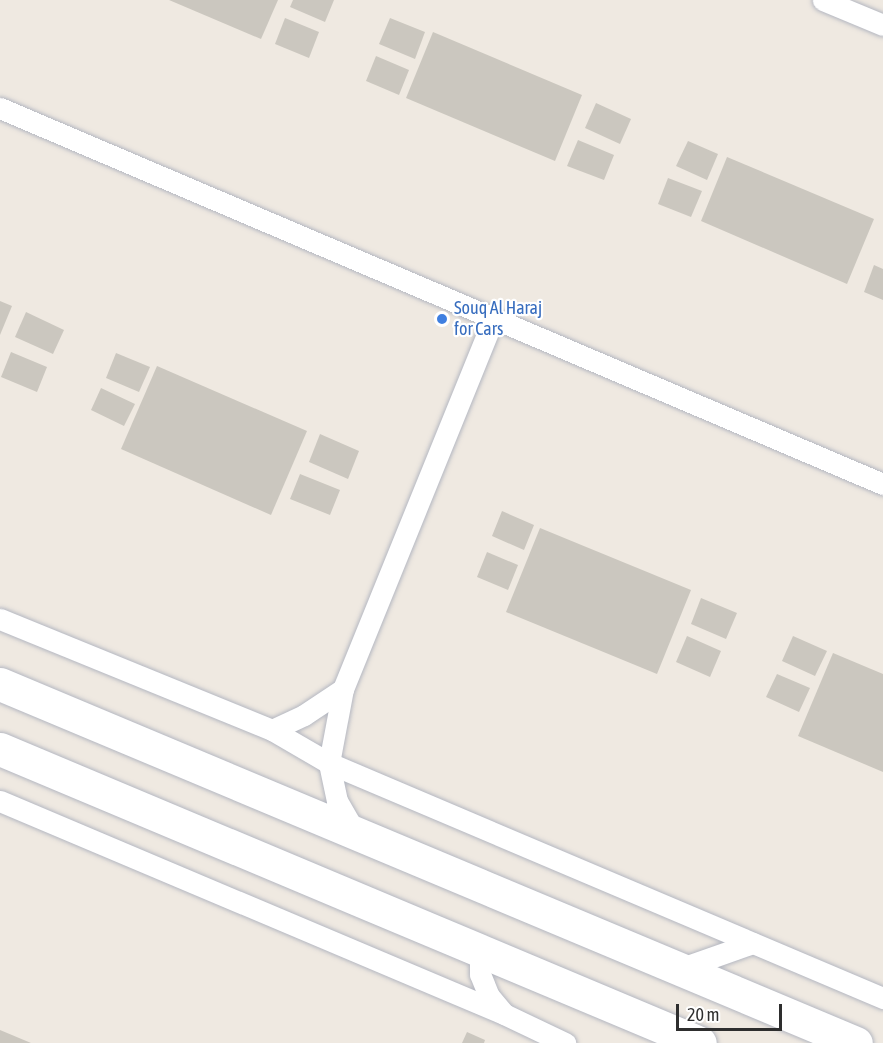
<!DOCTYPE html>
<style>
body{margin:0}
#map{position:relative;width:883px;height:1043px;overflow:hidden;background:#efe9e1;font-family:"Asap Condensed",sans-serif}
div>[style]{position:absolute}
.building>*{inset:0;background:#cbc7bf}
.roads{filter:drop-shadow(0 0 2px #b4b7c1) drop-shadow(0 0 2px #b4b7c1)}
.service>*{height:21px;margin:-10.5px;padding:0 10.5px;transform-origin:10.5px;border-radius:10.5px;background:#fff}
.minor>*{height:33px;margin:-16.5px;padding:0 16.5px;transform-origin:16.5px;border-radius:16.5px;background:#fff}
.dots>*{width:16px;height:16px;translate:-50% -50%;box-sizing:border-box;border:3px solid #fff;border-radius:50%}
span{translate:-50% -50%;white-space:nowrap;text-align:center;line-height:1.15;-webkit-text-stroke:4.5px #fff;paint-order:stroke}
.shop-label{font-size:18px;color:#366cbe}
.left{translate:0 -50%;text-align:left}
.scale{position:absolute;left:676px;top:1004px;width:106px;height:27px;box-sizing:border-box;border:3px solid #2e2e2e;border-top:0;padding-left:8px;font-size:18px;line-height:21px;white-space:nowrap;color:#2e2e2e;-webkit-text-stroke:4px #fff;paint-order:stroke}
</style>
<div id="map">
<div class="building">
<div style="clip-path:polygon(169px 0,278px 0,261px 39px)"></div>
<div style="clip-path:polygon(293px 0,334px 0,325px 22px,290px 7px)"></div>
<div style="clip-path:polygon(285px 18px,319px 32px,309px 58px,275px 44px)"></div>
<div style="clip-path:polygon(390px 18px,425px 32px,415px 59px,379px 44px)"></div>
<div style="clip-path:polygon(433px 32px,582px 95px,555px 161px,406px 98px)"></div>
<div style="clip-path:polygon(376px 56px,409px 70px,399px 95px,366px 81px)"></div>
<div style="clip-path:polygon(596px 103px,631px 119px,620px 144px,585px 128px)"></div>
<div style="clip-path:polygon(578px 140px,614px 155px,604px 180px,567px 166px)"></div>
<div style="clip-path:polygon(688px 141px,718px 154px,707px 180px,676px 166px)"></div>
<div style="clip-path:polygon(727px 157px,874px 219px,847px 284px,701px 221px)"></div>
<div style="clip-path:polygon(668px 178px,702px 191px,691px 217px,658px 204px)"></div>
<div style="clip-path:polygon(874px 265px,883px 269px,883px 300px,864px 292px)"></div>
<div style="clip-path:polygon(0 301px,12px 306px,0 335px)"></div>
<div style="clip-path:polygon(26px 312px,64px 330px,53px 354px,15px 337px)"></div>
<div style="clip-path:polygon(11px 352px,47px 367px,37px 392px,1px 377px)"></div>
<div style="clip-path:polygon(116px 353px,150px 367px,139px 392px,106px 378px)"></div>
<div style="clip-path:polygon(157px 366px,307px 431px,271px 515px,121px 449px)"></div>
<div style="clip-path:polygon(101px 388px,135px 404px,124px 426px,91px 410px)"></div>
<div style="clip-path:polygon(320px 434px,359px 451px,348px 479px,309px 462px)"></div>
<div style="clip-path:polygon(300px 474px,340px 490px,330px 515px,290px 499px)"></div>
<div style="clip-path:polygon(502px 511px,534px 525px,524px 550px,492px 536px)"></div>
<div style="clip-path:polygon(540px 528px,691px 590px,657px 674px,506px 612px)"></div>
<div style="clip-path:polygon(487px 552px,518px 565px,508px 590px,477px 577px)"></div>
<div style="clip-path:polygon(701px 598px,737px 613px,726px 639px,691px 624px)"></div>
<div style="clip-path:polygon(687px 636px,721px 651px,710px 677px,676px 662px)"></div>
<div style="clip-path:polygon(793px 636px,827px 651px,815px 676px,782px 661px)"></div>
<div style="clip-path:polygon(833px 653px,883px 674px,883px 772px,798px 736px)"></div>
<div style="clip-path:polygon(777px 674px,810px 688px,799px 712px,766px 697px)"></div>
<div style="clip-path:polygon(0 1030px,31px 1043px,0 1043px)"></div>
<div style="clip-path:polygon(467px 1032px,485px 1040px,484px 1043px,462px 1043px)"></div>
</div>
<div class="roads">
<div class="service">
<div style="left:823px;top:0;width:65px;rotate:22.6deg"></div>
<div style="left:0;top:108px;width:960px;rotate:23.07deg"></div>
<div style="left:0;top:619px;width:294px;rotate:22.2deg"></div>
<div style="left:272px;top:730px;width:66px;rotate:30.1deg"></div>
<div style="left:329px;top:763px;width:602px;rotate:22.99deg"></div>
<div style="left:272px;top:730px;width:35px;rotate:-25deg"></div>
<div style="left:304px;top:715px;width:47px;rotate:-33.7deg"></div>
<div style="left:0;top:801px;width:547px;rotate:22.91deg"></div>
<div style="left:355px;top:832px;width:36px;rotate:-120deg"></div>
<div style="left:337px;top:801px;width:39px;rotate:-102deg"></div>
<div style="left:329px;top:763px;width:75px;rotate:-79.3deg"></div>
<div style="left:343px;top:689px;width:401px;rotate:-67.9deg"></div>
<div style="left:480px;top:951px;width:23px;rotate:90deg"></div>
<div style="left:480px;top:974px;width:24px;rotate:68deg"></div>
<div style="left:489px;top:996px;width:23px;rotate:50deg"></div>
<div style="left:504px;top:1014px;width:68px;rotate:25.4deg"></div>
<div style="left:679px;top:969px;width:78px;rotate:-19.4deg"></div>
</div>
<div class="minor">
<div style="left:0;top:684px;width:928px;rotate:22.75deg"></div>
<div style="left:0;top:749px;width:759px;rotate:22.78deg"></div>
</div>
</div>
<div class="dots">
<div style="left:442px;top:319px;background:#3f7fe0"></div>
</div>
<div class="shop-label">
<span class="left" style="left:454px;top:319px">Souq Al Haraj<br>for Cars</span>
</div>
<div class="scale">20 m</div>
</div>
